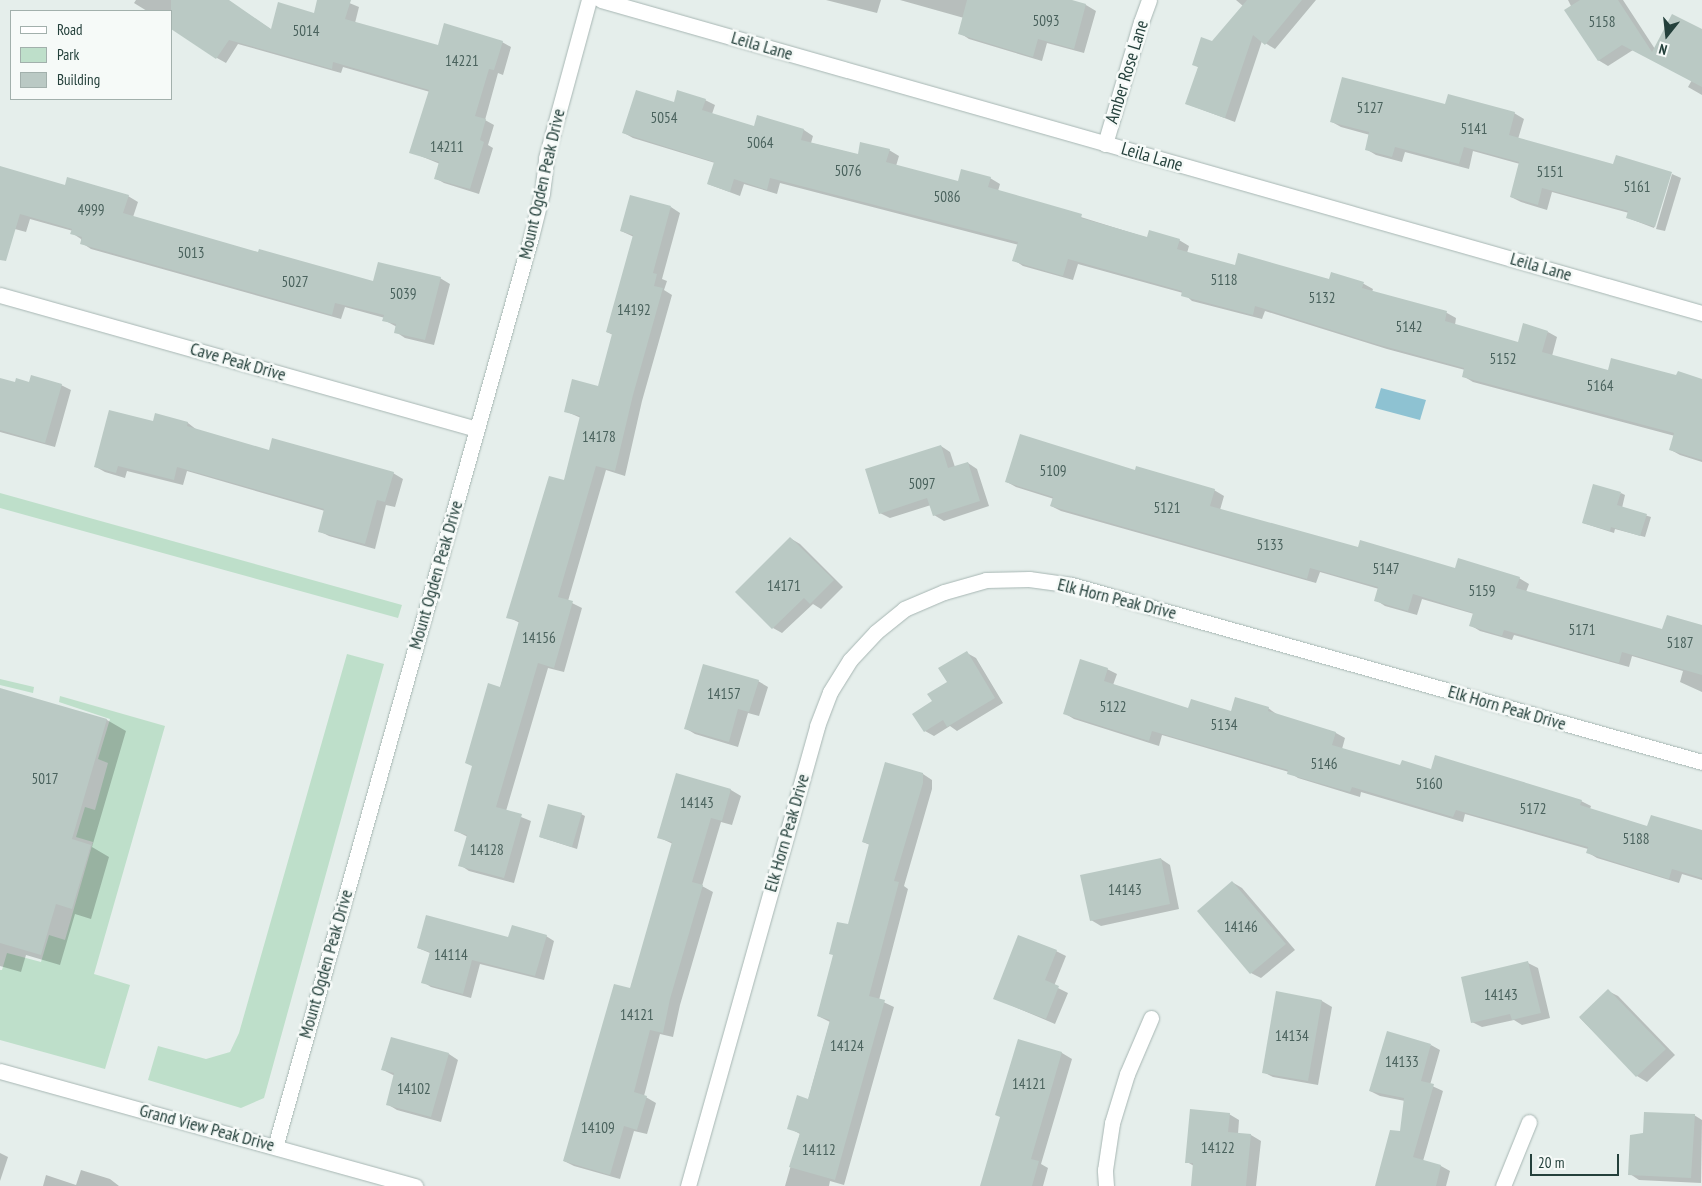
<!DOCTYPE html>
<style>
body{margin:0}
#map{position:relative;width:1702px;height:1186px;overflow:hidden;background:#e5eeeb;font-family:"PT Sans Narrow",sans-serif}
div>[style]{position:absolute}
.green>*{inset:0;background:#bedfca}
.water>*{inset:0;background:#8ec2d2}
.shadow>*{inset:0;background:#0003}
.building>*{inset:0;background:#bac9c4}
.roads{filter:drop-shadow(0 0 1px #a7b6b3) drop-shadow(0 0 1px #a7b6b3)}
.minor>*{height:15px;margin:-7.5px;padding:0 7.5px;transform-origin:7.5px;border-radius:7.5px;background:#fff}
span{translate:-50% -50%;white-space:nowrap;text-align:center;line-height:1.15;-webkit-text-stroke:5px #f6faf8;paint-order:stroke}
.number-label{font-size:15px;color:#4a625d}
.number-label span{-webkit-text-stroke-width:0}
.street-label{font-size:18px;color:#24403b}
.legend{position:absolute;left:10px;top:10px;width:162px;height:90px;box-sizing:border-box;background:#f6faf8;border:1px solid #a2b0ac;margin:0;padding:6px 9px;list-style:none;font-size:15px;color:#24403b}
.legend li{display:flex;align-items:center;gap:10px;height:25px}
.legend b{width:25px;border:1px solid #a2b0ac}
.north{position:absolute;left:1642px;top:10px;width:50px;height:50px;-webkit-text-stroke:4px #f6faf8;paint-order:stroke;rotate:196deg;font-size:14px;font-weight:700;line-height:20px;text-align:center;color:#24403b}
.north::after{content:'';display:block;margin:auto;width:18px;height:22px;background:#24403b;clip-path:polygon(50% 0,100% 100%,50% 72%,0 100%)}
.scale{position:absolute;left:1530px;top:1154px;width:89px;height:22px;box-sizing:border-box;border:2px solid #24403b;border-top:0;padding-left:6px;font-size:15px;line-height:18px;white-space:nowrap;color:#24403b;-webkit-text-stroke:4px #f6faf8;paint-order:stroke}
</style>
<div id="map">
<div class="green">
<div style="clip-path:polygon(0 493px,402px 605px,398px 618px,0 508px)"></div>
<div style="clip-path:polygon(347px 654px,384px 664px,264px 1098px,241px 1108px,148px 1080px,158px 1046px,206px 1059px,230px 1052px,239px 1033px)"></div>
<div style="clip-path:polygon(0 679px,34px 687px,33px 693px,0 685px)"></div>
<div style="clip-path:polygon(60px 696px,165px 726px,94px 974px,130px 985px,105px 1069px,0 1040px,0 970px,2px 970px,7px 953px,41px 962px,49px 935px,65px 940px,93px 842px,76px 837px,85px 807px,95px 810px,108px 763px,98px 759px,110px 719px,59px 702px)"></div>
</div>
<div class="water">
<div style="clip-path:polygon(1381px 388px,1426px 400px,1420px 420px,1375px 408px)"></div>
</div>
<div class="shadow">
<div style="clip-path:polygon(136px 0,227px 0,272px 30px,315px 14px,319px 0,342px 0,359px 7px,355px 23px,438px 47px,502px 42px,511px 47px,503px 75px,498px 73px,485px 120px,494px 125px,488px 145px,493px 148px,479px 194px,444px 183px,435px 178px,440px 164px,411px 152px,430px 92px,343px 67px,341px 73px,238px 44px,226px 63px,217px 58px,171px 11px,147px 11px,134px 3px)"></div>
<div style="clip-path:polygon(826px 0,881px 0,877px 13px)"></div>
<div style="clip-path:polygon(900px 0,1067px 0,1086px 5px,1096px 11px,1084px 53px,1047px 43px,1042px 61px,969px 39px,960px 33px,964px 18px)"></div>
<div style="clip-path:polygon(1236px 0,1316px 0,1275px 49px,1262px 41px,1235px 122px,1187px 104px,1199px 68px,1194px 64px,1243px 6px)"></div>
<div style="clip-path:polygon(1568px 0,1623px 0,1655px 49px,1702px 30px,1702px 95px,1688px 87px,1692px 80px,1633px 50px,1608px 66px,1598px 60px)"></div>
<div style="clip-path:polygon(705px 100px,715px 105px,712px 114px,755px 127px,758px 116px,804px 130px,813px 136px,811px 143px,859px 155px,889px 150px,899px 156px,896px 166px,959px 183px,990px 178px,1000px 184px,998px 191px,1148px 238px,1179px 240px,1189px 246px,1187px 253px,1236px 266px,1330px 280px,1332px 274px,1364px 284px,1373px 289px,1372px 292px,1447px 313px,1456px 318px,1455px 325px,1519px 343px,1548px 332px,1557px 337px,1552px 356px,1609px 371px,1702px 380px,1702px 462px,1680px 455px,1671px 450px,1675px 436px,1473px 382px,1463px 376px,1465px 370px,1387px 349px,1265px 311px,1262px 319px,1192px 301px,1183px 293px,1078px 264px,1073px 280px,1023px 266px,1014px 260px,1019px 245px,780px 183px,777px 194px,744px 184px,740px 196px,708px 184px,715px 163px,633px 138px,624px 133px,674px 103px)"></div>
<div style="clip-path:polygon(1446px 106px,1514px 113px,1524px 119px,1518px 139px,1614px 166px,1670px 173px,1654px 228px,1628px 218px,1629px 213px,1552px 192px,1547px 210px,1521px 202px,1511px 197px,1520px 164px,1473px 151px,1469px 169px,1405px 152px,1402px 162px,1376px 155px,1366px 149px,1370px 135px,1341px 127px,1332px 122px)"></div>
<div style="clip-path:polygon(0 168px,65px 186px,128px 196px,138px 202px,133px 217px,259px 253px,374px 282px,440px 278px,450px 284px,434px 345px,405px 338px,396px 332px,397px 327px,384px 320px,385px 318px,345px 307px,341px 319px,91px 249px,82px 243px,81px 239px,72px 233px,73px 231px,30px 219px,26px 232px,0 225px)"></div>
<div style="clip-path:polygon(1672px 174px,1681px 178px,1665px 231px,1656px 229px)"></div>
<div style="clip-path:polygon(671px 207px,680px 213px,662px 279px,667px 281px,664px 290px,672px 295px,642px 401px,625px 476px,606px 470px,568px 601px,582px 608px,564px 672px,548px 668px,506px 811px,531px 821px,514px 883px,469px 871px,460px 865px,468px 837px,456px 831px,520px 623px,508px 617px,564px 482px,581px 418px,565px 411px,599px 388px,613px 335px,607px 332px,634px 237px,621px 231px)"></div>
<div style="clip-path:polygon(0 379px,16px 384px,61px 385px,71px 390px,55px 447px,0 432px)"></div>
<div style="clip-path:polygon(156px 415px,188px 423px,197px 430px,270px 451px,393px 473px,403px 479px,395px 507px,386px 505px,375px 549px,329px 536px,319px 531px,325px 511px,187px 471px,183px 485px,127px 471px,125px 478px,105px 472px,96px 467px,154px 423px)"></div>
<div style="clip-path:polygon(941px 446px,950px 452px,955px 467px,968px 463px,977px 469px,989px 506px,944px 521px,934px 515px,931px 505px,890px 518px,880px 513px)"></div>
<div style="clip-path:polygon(1136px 471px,1214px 490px,1224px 496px,1220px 510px,1359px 549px,1456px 570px,1519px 578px,1529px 584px,1526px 592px,1663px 631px,1702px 627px,1702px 692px,1680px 682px,1683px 671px,1632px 656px,1629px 667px,1514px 635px,1512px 640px,1480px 631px,1470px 625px,1474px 614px,1422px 599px,1417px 615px,1385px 606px,1376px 600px,1379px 589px,1320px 572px,1316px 583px,1061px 511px,1051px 506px,1054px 499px,1016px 487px,1007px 482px)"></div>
<div style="clip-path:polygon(1621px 493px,1625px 495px,1622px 508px,1651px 517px,1645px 537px,1615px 529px,1614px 533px,1583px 523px)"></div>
<div style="clip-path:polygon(790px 538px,800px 544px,843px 587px,821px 609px,813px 604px,782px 633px,773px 628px)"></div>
<div style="clip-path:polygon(967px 653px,976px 658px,1003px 703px,957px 731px,950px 726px,934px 736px,925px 731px,933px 701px,949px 682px)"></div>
<div style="clip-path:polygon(1107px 669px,1117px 674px,1113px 685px,1189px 710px,1232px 712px,1268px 708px,1278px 715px,1336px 733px,1345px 738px,1342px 749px,1401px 767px,1432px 770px,1581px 801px,1591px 806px,1590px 809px,1648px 827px,1702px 834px,1702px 880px,1682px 874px,1679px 883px,1597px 858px,1587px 852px,1588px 849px,1465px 814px,1463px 822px,1361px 792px,1360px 797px,1298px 778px,1289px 772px,1162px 735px,1159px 746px,1074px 719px,1064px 713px)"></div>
<div style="clip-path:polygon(758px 681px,768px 687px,759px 716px,748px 713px,738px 747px,695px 734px,685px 728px)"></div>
<div style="clip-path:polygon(0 689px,107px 720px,126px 731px,92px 847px,109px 857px,91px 919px,75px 914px,60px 965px,26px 955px,21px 972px,0 966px)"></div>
<div style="clip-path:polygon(923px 774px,932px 780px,932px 789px,904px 886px,908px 889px,879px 1000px,894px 1007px,844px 1185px,830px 1181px,829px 1186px,785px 1186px,800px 1134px,789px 1128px,808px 1100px,830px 1022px,818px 1016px,849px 925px,870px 845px,863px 842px)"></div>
<div style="clip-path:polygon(677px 775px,731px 790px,741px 796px,732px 825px,721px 822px,702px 886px,713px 892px,680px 1005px,673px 1037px,660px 1034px,644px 1096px,656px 1103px,647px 1134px,634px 1131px,620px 1179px,574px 1166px,564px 1161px,630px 990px,673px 844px,658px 837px)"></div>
<div style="clip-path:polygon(581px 814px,585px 816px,577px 849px,540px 837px)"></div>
<div style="clip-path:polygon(1161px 859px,1170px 865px,1179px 909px,1101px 926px,1091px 920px)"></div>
<div style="clip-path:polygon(1232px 882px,1242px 888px,1295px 950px,1261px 978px,1251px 973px)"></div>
<div style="clip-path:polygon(546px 936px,554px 941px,544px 980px,480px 964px,471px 998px,431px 987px,423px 982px,430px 953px,418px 948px)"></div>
<div style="clip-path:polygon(1056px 951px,1066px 956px,1054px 986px,1068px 993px,1055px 1024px,994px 998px)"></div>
<div style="clip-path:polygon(1528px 963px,1538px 968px,1550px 1018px,1522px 1025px,1514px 1020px,1482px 1027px,1472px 1022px)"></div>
<div style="clip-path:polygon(1608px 991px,1618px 996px,1675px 1055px,1647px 1082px,1637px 1076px,1580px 1018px)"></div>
<div style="clip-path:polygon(1277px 993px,1322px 1001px,1332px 1007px,1318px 1085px,1273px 1077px,1263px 1072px)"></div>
<div style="clip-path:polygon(1019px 1041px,1062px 1053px,1072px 1059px,1041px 1164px,1048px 1168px,1043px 1186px,981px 1186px,1001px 1117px)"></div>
<div style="clip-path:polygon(1431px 1045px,1440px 1050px,1430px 1085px,1443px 1091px,1423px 1161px,1441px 1166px,1450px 1171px,1446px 1186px,1377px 1186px,1401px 1132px,1405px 1101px,1380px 1096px,1370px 1091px)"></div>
<div style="clip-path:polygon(449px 1054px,458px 1060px,441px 1122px,397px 1110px,387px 1104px,395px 1076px,383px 1070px)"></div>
<div style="clip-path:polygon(1229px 1114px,1239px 1120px,1238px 1134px,1251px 1135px,1261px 1141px,1256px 1186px,1192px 1186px,1194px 1166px,1187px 1162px)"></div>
<div style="clip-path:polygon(1694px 1115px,1702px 1120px,1701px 1183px,1639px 1180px,1630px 1174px,1645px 1134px)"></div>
<div style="clip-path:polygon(0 1153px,8px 1157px,0 1181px)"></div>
<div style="clip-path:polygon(81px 1170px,110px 1179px,119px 1186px,43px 1186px,46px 1175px,76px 1185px)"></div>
</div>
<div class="building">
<div style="clip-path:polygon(171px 0,229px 0,271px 29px,278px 2px,314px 13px,317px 0,351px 0,345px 19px,438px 45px,444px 23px,503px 41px,494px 70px,489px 69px,475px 116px,486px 119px,480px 140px,484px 142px,470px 189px,434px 179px,439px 162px,409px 153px,429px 90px,333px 62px,332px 69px,229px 40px,216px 59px,171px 29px)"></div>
<div style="clip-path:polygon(967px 0,1072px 0,1086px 4px,1074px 49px,1038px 39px,1033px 57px,958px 34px)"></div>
<div style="clip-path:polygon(1247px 0,1302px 0,1265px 45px,1253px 35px,1225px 118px,1185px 104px,1198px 67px,1192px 65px,1201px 37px,1212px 41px)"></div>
<div style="clip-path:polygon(1580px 0,1618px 0,1652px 52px,1672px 14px,1702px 29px,1702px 87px,1622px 45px,1598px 61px,1564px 10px)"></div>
<div style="clip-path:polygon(1342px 77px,1445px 104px,1448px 94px,1515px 112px,1509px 135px,1613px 164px,1616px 155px,1672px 172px,1655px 227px,1626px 218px,1628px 211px,1542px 188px,1538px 205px,1510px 197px,1519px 162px,1464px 147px,1459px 164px,1395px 147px,1392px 157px,1365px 150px,1369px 132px,1330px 122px)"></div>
<div style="clip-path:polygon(636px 90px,674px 102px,677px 90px,706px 99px,702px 110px,754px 126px,757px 115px,804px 129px,801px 140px,858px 154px,860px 142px,890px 149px,886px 162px,958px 181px,961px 169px,991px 177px,988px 187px,1082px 214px,1081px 218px,1147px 237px,1149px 230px,1180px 239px,1177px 249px,1235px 265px,1238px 253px,1329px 279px,1331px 272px,1364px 282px,1362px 288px,1447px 311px,1445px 321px,1518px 342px,1523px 323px,1548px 331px,1542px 352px,1608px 370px,1611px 358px,1676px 375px,1678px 371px,1702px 379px,1702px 460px,1669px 450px,1674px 433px,1462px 377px,1464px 368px,1376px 344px,1255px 306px,1253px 315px,1181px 296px,1182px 291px,1068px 259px,1063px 276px,1012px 261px,1018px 242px,770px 178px,767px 190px,734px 179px,730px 192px,707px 184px,714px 162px,622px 133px)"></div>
<div style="clip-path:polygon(0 166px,65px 185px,67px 177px,129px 195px,123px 213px,258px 252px,259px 249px,373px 281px,378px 262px,441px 277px,425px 340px,394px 333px,396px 324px,382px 321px,384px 315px,335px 303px,332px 315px,80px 244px,82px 237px,70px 234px,72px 229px,20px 214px,6px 261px,0 260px)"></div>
<div style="clip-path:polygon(630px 195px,671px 206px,653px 273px,657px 274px,654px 286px,663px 288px,633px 395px,615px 471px,596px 466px,558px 597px,573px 601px,554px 668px,538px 663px,496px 807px,522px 814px,504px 878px,458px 866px,467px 835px,454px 831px,472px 766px,465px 763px,488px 683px,500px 687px,519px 621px,506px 618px,549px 476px,564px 480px,580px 416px,564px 412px,572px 379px,598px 386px,612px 334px,606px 332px,633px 235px,620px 231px)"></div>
<div style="clip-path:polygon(31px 375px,62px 384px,45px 443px,0 430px,0 378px,15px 382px,16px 378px,29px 382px)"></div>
<div style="clip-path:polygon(109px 410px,153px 421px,155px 413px,188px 422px,187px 426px,269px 450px,272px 438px,394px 472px,385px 502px,377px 500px,365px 544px,318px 532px,324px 509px,177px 467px,174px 480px,118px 466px,116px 473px,94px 467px)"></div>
<div style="clip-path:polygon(1020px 434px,1135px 470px,1136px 466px,1215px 489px,1210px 506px,1358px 547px,1360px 540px,1455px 568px,1458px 558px,1520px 577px,1516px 588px,1662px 629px,1667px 615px,1702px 625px,1702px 675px,1622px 652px,1619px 663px,1504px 630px,1502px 636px,1469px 626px,1473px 613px,1413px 594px,1408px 611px,1374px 601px,1378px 587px,1310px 568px,1307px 579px,1050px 506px,1053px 497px,1005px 482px)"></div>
<div style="clip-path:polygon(941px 445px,948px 468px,968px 462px,980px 501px,933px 516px,927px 498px,879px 514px,865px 469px)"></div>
<div style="clip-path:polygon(1593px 484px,1621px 492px,1617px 505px,1647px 514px,1640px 536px,1611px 527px,1610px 531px,1582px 523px)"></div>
<div style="clip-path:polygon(790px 537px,834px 580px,810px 604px,804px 598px,772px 629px,735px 592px)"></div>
<div style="clip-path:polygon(967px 651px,995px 698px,947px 727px,943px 720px,924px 732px,912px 714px,932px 701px,927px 694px,947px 682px,938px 668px)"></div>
<div style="clip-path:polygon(1080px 659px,1108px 668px,1104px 681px,1188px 708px,1191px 699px,1231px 711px,1235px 697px,1269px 707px,1268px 711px,1336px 732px,1332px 745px,1400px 765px,1402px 760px,1431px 769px,1435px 755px,1582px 800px,1580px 805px,1647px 826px,1651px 815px,1702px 830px,1702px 878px,1672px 869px,1669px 879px,1586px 853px,1588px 847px,1456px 810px,1453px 817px,1352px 787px,1350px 792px,1287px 774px,1288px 770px,1152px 731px,1149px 741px,1063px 714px)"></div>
<div style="clip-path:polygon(703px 664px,759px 680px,749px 712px,738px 709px,729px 742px,684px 729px)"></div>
<div style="clip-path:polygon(0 688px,107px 719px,72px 839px,91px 845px,72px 909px,56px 904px,41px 955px,0 943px)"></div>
<div style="clip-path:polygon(885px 762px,923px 773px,923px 783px,894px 881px,899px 882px,869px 996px,885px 1000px,835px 1180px,789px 1167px,800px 1133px,787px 1129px,797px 1095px,808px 1099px,830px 1020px,817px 1016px,833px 955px,829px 954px,837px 922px,848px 924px,869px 844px,862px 842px)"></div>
<div style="clip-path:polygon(676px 773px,731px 789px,722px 821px,711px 818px,692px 882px,703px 885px,670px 999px,663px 1033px,650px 1030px,634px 1092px,647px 1096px,637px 1130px,624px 1126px,610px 1175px,563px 1161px,614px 984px,630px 988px,672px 842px,657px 838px)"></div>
<div style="clip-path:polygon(548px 804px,582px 813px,572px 847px,539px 837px)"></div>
<div style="clip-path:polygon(1161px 858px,1170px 904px,1090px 921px,1080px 875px)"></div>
<div style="clip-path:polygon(1232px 881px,1286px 944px,1250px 974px,1197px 911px)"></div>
<div style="clip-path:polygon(426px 915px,508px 937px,512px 925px,547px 935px,535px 976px,472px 960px,463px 994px,421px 983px,430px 952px,417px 948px)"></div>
<div style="clip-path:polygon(1018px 935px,1057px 950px,1045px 980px,1059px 986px,1046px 1019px,993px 999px)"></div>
<div style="clip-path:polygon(1528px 961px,1541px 1013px,1512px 1020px,1510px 1014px,1471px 1023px,1461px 977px)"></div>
<div style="clip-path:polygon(1608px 989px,1666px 1049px,1636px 1077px,1579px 1017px)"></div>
<div style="clip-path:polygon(1276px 991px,1322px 1000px,1308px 1081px,1262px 1073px)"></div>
<div style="clip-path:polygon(1387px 1031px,1431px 1044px,1421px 1081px,1434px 1084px,1413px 1157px,1441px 1165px,1436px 1186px,1375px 1186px,1390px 1130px,1400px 1131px,1404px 1098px,1369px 1091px)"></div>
<div style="clip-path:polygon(391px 1037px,449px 1053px,431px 1117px,386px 1105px,394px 1073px,381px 1070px)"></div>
<div style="clip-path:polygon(1018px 1039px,1062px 1052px,1031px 1159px,1039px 1161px,1032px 1186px,980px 1186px,1000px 1117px,995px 1115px)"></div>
<div style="clip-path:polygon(1190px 1109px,1230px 1113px,1228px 1132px,1251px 1134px,1246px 1186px,1191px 1186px,1193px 1163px,1185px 1163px)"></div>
<div style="clip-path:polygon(1644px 1112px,1695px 1114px,1691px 1178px,1628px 1175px,1630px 1135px,1643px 1133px)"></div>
</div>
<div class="roads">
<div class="minor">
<div style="left:601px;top:0;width:1145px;rotate:15.87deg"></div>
<div style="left:1105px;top:144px;width:127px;rotate:-73.6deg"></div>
<div style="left:1141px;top:22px;width:23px;rotate:-70deg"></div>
<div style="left:0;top:295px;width:495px;rotate:15.7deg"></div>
<div style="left:0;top:1071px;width:431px;rotate:15.5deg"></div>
<div style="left:275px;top:1147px;width:945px;rotate:-74.29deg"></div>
<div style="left:531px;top:237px;width:45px;rotate:-76deg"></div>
<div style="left:542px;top:193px;width:35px;rotate:-83deg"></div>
<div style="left:546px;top:158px;width:164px;rotate:-74.8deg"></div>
<div style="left:688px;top:1186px;width:478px;rotate:-74.3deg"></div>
<div style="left:817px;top:726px;width:36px;rotate:-69deg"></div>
<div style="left:830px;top:692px;width:38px;rotate:-58deg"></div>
<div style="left:850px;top:660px;width:38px;rotate:-47deg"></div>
<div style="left:876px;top:632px;width:36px;rotate:-39deg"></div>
<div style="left:904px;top:609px;width:43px;rotate:-23deg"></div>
<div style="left:944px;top:592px;width:44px;rotate:-15.9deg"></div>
<div style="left:986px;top:580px;width:43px;rotate:-1.3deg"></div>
<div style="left:1029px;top:579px;width:43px;rotate:7.9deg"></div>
<div style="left:1072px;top:585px;width:654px;rotate:15.69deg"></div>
<div style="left:1106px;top:1186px;width:16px;rotate:-94deg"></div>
<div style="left:1105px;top:1170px;width:48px;rotate:-81.5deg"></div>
<div style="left:1112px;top:1123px;width:51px;rotate:-73deg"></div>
<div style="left:1127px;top:1074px;width:61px;rotate:-66.8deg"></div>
<div style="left:1503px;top:1186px;width:69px;rotate:-67.9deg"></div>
</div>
</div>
<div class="number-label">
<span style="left:1046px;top:21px">5093</span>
<span style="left:1602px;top:22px">5158</span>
<span style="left:306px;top:31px">5014</span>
<span style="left:462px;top:61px">14221</span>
<span style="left:1370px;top:108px">5127</span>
<span style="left:664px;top:118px">5054</span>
<span style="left:1474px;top:129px">5141</span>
<span style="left:760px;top:143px">5064</span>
<span style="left:447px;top:147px">14211</span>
<span style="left:848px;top:171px">5076</span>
<span style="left:1550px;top:172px">5151</span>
<span style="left:1637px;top:187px">5161</span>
<span style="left:947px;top:197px">5086</span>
<span style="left:91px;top:210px">4999</span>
<span style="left:191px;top:253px">5013</span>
<span style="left:1224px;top:280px">5118</span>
<span style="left:295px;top:282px">5027</span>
<span style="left:403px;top:294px">5039</span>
<span style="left:1322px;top:298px">5132</span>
<span style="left:634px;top:310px">14192</span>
<span style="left:1409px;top:327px">5142</span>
<span style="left:1503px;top:359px">5152</span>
<span style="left:1600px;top:386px">5164</span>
<span style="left:599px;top:437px">14178</span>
<span style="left:1053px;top:471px">5109</span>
<span style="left:922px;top:484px">5097</span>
<span style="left:1167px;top:508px">5121</span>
<span style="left:1270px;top:545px">5133</span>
<span style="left:1386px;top:569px">5147</span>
<span style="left:784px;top:586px">14171</span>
<span style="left:1482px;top:591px">5159</span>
<span style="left:1582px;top:630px">5171</span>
<span style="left:539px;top:638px">14156</span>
<span style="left:1680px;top:643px">5187</span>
<span style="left:724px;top:694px">14157</span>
<span style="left:1113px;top:707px">5122</span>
<span style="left:1224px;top:725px">5134</span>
<span style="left:1324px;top:764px">5146</span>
<span style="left:45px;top:779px">5017</span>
<span style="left:1429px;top:784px">5160</span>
<span style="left:697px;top:803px">14143</span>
<span style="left:1533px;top:809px">5172</span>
<span style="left:1636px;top:839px">5188</span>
<span style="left:487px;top:850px">14128</span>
<span style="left:1125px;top:890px">14143</span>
<span style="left:1241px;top:927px">14146</span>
<span style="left:451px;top:955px">14114</span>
<span style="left:1501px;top:995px">14143</span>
<span style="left:637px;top:1015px">14121</span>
<span style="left:1292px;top:1036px">14134</span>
<span style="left:847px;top:1046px">14124</span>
<span style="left:1402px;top:1062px">14133</span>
<span style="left:1029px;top:1084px">14121</span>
<span style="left:414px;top:1089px">14102</span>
<span style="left:598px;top:1128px">14109</span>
<span style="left:1218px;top:1148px">14122</span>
<span style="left:819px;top:1150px">14112</span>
</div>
<div class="street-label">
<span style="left:762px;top:46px;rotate:16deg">Leila Lane</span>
<span style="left:1127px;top:72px;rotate:-73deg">Amber Rose Lane</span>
<span style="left:1152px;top:157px;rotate:16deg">Leila Lane</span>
<span style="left:542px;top:184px;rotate:-77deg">Mount Ogden Peak Drive</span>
<span style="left:1541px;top:267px;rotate:16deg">Leila Lane</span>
<span style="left:238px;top:362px;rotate:16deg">Cave Peak Drive</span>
<span style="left:436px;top:575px;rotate:-74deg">Mount Ogden Peak Drive</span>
<span style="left:1117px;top:599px;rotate:14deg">Elk Horn Peak Drive</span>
<span style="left:1507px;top:708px;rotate:16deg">Elk Horn Peak Drive</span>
<span style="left:787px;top:833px;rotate:-74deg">Elk Horn Peak Drive</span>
<span style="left:326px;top:964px;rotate:-74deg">Mount Ogden Peak Drive</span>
<span style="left:207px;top:1128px;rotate:15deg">Grand View Peak Drive</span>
</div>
<ul class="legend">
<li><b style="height:6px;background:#fff"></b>Road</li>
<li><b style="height:14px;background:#bedfca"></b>Park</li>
<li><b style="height:14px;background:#bac9c4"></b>Building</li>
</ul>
<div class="north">N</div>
<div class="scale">20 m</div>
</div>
